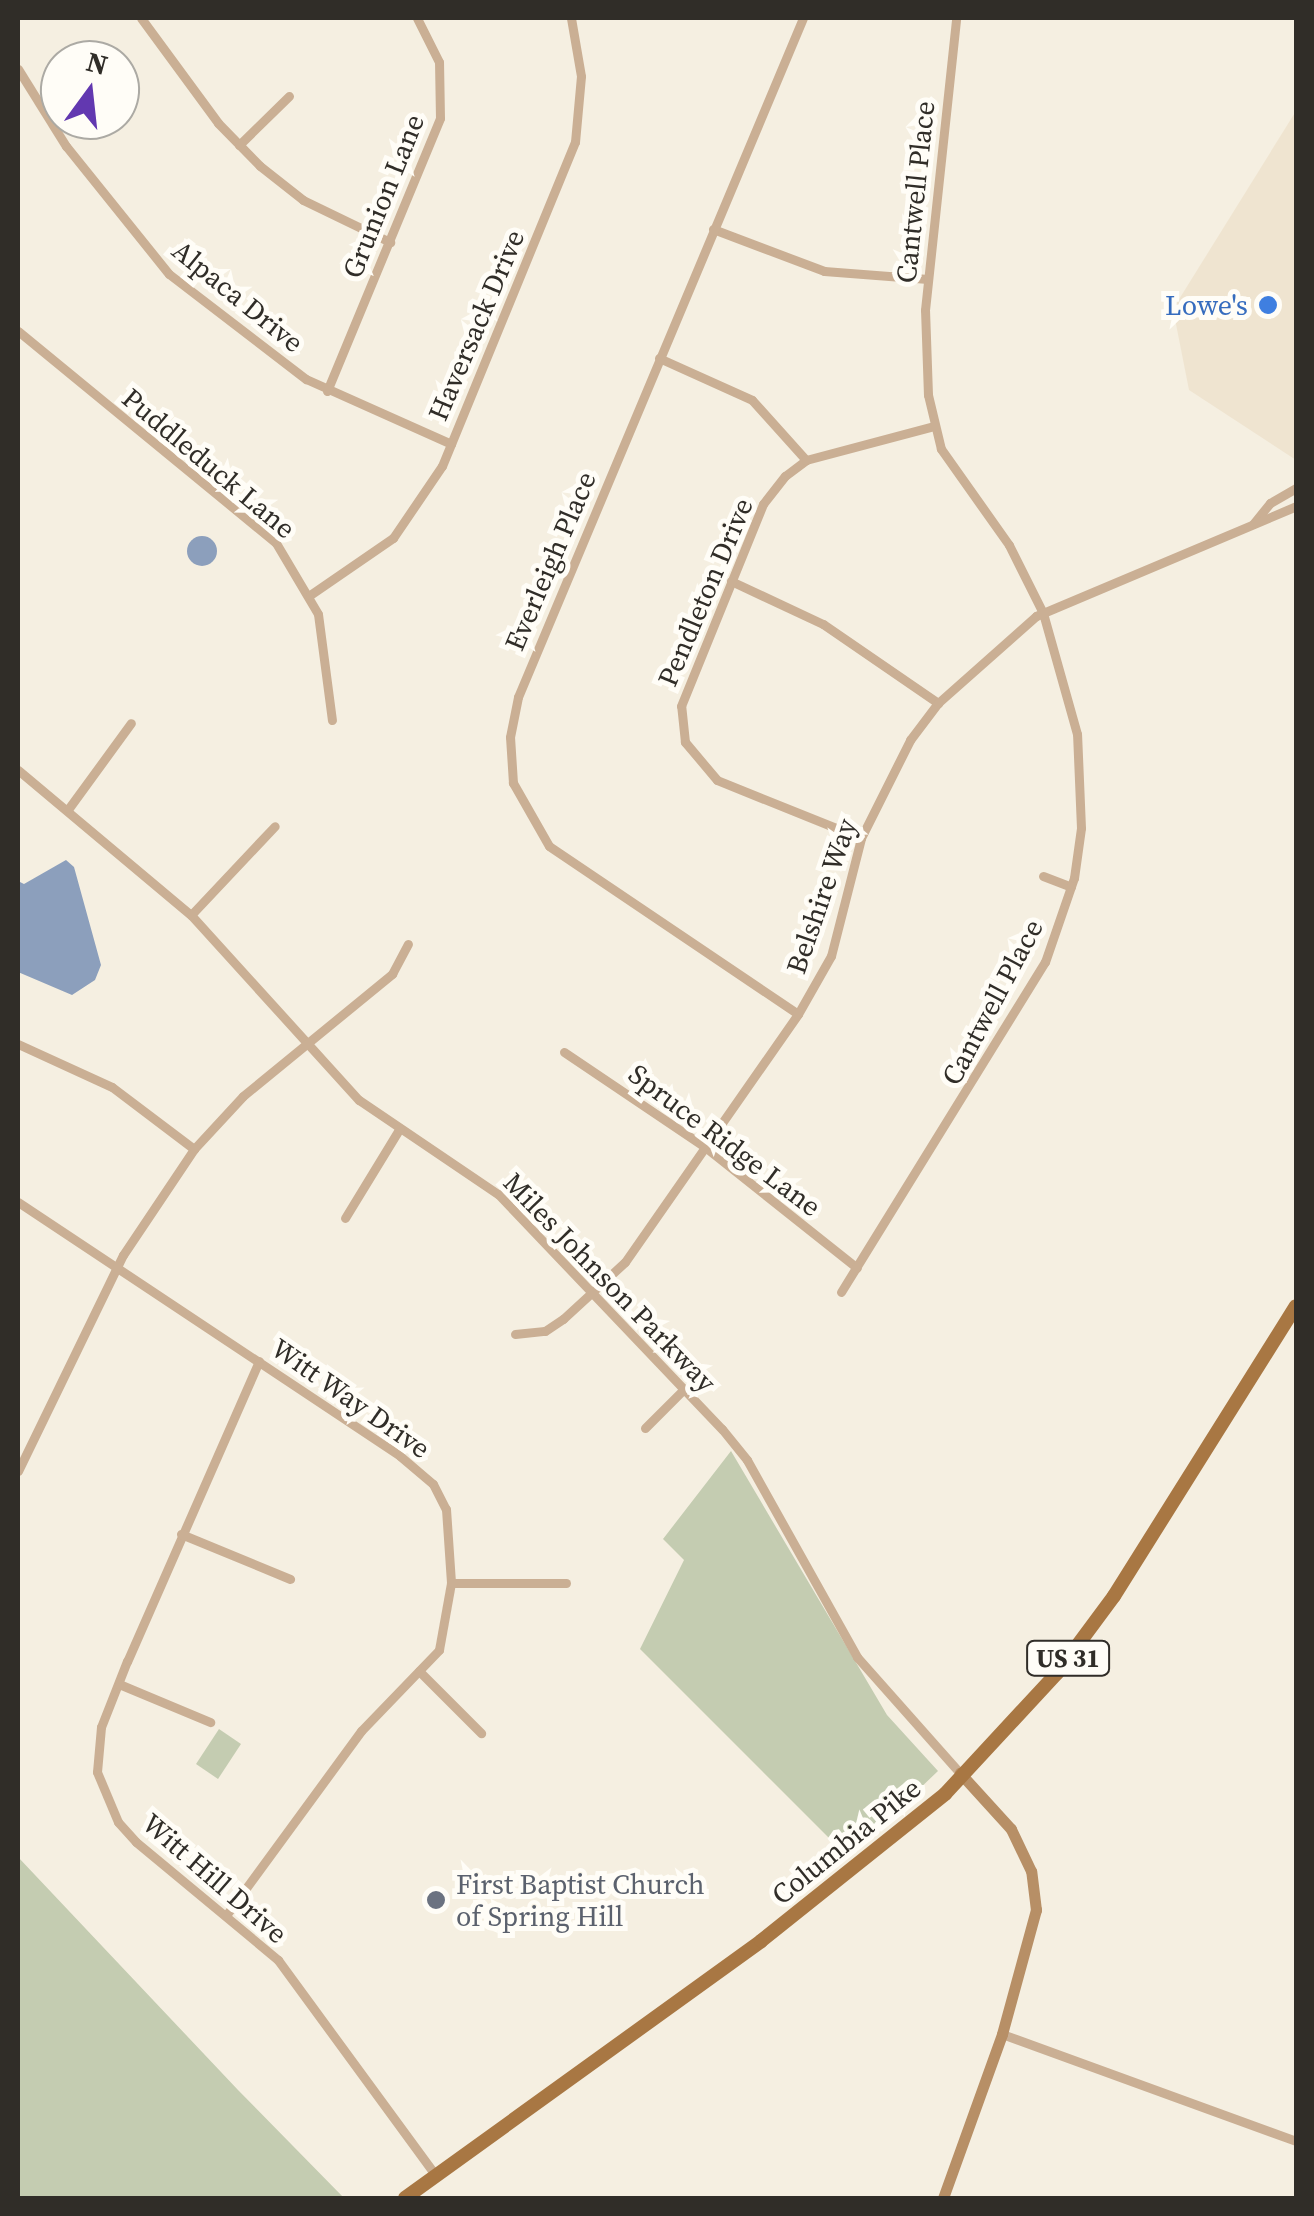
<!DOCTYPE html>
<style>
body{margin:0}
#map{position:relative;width:1314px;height:2216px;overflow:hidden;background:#f5efe1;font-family:"Source Serif 4",serif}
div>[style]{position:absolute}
.commercial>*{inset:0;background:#efe4d0}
.green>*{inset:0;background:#c4ccb1}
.water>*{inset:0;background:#8c9fbc}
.round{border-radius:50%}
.minor>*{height:9px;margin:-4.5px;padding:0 4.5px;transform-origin:4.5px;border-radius:4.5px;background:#caaf94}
.secondary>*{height:11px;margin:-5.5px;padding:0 5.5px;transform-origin:5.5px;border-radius:5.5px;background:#b78f66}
.primary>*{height:14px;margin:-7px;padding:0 7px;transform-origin:7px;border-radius:7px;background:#a87743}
.dots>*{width:28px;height:28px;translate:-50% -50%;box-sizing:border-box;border:5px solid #fffdf7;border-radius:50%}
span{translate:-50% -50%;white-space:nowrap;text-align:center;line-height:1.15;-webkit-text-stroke:10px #fffdf7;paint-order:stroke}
.shield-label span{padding:2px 8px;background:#fffdf7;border:2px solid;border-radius:8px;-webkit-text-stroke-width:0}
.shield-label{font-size:25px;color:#302d28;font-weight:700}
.street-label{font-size:28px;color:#302d28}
.shop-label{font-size:28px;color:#366cbe}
.right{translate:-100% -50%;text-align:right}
.worship-label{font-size:28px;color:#5b616d}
.left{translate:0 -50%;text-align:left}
.frame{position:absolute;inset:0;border:20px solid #302d28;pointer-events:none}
.north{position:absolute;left:40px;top:40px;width:100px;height:100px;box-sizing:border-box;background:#fffdf7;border:2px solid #acaaa4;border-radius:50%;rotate:15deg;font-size:28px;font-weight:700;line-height:40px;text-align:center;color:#302d28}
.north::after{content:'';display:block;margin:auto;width:35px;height:45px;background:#6238b0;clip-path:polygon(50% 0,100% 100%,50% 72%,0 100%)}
</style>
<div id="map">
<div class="commercial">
<div style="clip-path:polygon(1296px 111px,1296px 460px,1189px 390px,1173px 309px)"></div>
</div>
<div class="green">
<div style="clip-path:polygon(731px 1451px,887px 1715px,938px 1771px,848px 1857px,640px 1649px,684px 1560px,663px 1539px)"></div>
<div style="clip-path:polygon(219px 1729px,241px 1744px,218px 1779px,196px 1764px)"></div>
<div style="clip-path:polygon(18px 1857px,238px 2090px,344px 2198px,18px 2198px)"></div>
</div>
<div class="water">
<div class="round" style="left:187px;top:536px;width:30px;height:30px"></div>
<div style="clip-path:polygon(66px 860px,74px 867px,101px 965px,95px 980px,72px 995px,18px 972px,18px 881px,24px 884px)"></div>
</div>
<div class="minor">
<div style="left:141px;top:18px;width:130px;rotate:53.7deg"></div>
<div style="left:218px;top:123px;width:60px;rotate:45.7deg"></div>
<div style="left:260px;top:166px;width:55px;rotate:38.3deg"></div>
<div style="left:303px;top:200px;width:97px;rotate:25.8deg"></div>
<div style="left:18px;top:69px;width:91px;rotate:58.1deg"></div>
<div style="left:66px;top:146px;width:164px;rotate:51.2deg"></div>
<div style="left:169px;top:274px;width:173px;rotate:37.5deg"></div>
<div style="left:306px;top:379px;width:159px;rotate:24.1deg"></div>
<div style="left:239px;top:145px;width:70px;rotate:-44.4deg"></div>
<div style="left:713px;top:229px;width:119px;rotate:20.7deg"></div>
<div style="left:824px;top:271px;width:104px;rotate:4.4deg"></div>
<div style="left:18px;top:331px;width:334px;rotate:39.4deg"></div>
<div style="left:276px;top:543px;width:82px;rotate:59.4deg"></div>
<div style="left:318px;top:614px;width:107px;rotate:82.5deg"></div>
<div style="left:659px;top:358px;width:102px;rotate:24.3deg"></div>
<div style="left:752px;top:400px;width:81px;rotate:48deg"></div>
<div style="left:327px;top:391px;width:295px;rotate:-67.5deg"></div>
<div style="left:440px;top:118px;width:56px;rotate:-91deg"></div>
<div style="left:439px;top:62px;width:49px;rotate:-116.6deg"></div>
<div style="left:1253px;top:524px;width:27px;rotate:-51deg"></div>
<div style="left:1270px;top:503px;width:30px;rotate:-30deg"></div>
<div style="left:731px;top:581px;width:102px;rotate:25.1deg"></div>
<div style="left:823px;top:624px;width:140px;rotate:34.5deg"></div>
<div style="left:310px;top:595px;width:101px;rotate:-34.5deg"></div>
<div style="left:393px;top:538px;width:87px;rotate:-55.8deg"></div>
<div style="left:442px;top:466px;width:350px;rotate:-67.7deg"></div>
<div style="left:575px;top:142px;width:66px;rotate:-84.8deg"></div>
<div style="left:581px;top:76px;width:59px;rotate:-99.8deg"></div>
<div style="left:18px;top:770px;width:226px;rotate:40deg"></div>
<div style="left:191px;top:915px;width:250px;rotate:47.8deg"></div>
<div style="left:359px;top:1100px;width:168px;rotate:34.1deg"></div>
<div style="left:498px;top:1194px;width:325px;rotate:46.4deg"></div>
<div style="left:722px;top:1429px;width:40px;rotate:51deg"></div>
<div style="left:747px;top:1460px;width:226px;rotate:60.8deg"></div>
<div style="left:857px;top:1657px;width:155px;rotate:48.4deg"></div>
<div style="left:69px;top:808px;width:105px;rotate:-53.9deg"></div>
<div style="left:861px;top:838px;width:155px;rotate:-158.1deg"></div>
<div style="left:717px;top:780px;width:50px;rotate:-130.1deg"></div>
<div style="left:685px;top:742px;width:36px;rotate:-96deg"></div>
<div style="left:681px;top:706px;width:218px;rotate:-67.9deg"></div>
<div style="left:763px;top:504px;width:36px;rotate:-52deg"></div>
<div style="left:785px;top:476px;width:26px;rotate:-37deg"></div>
<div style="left:806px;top:460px;width:132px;rotate:-14.9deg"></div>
<div style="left:1043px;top:876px;width:30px;rotate:21deg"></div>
<div style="left:191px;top:915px;width:122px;rotate:-46.7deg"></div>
<div style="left:798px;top:1014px;width:300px;rotate:-146deg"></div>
<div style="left:549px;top:846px;width:73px;rotate:-119.7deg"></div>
<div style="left:513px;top:783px;width:46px;rotate:-93.7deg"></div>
<div style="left:510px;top:737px;width:41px;rotate:-78.7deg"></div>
<div style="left:518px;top:697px;width:736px;rotate:-67.23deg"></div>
<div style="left:18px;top:1044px;width:103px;rotate:24.6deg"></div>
<div style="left:112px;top:1087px;width:103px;rotate:37.1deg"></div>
<div style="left:564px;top:1052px;width:170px;rotate:34deg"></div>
<div style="left:705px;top:1147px;width:194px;rotate:38.5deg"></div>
<div style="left:18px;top:1202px;width:459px;rotate:33.6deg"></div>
<div style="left:400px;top:1456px;width:43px;rotate:40.3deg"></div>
<div style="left:433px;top:1484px;width:28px;rotate:63deg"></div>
<div style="left:446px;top:1509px;width:74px;rotate:86.1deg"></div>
<div style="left:451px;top:1583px;width:68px;rotate:100.2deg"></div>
<div style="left:439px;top:1650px;width:112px;rotate:133.9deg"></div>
<div style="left:361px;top:1731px;width:225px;rotate:126.2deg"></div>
<div style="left:345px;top:1218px;width:105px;rotate:-58.6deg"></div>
<div style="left:841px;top:1292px;width:388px;rotate:-58.3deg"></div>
<div style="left:1045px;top:962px;width:89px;rotate:-71deg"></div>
<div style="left:1074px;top:878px;width:50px;rotate:-82deg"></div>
<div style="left:1081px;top:828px;width:94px;rotate:-92.4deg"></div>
<div style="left:1077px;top:734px;width:126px;rotate:-105.7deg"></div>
<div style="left:1043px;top:613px;width:76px;rotate:-116.6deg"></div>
<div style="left:1009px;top:545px;width:118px;rotate:-125.3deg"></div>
<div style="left:941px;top:449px;width:56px;rotate:-103.5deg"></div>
<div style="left:928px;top:395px;width:85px;rotate:-92deg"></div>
<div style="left:925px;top:310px;width:294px;rotate:-83.9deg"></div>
<div style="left:515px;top:1334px;width:30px;rotate:-6deg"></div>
<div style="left:545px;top:1331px;width:22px;rotate:-34deg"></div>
<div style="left:563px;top:1319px;width:84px;rotate:-42.6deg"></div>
<div style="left:625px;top:1262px;width:302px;rotate:-55.1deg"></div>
<div style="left:798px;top:1014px;width:67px;rotate:-60.4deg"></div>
<div style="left:831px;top:956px;width:122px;rotate:-75.7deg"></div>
<div style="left:861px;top:838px;width:110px;rotate:-63.4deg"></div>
<div style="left:910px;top:740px;width:46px;rotate:-52.9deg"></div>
<div style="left:938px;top:703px;width:131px;rotate:-41.6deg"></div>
<div style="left:1036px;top:616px;width:282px;rotate:-22.9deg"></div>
<div style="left:259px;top:1361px;width:328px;rotate:113.7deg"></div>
<div style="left:127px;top:1661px;width:71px;rotate:111.5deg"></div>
<div style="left:101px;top:1727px;width:45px;rotate:95.1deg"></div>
<div style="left:97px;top:1772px;width:54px;rotate:67.2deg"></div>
<div style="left:118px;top:1822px;width:27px;rotate:48deg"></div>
<div style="left:136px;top:1842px;width:185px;rotate:39.7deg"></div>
<div style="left:278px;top:1960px;width:268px;rotate:53.8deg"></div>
<div style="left:645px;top:1428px;width:55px;rotate:-45deg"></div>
<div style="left:18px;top:1471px;width:240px;rotate:-64.1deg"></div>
<div style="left:123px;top:1255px;width:128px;rotate:-56.2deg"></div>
<div style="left:194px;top:1149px;width:72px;rotate:-47.2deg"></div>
<div style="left:243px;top:1096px;width:193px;rotate:-39.3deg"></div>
<div style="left:392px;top:974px;width:34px;rotate:-62deg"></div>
<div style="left:181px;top:1534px;width:118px;rotate:22.4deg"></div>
<div style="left:451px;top:1583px;width:115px"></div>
<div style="left:419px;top:1671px;width:88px;rotate:45deg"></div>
<div style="left:119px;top:1684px;width:99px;rotate:22.7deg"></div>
<div style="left:1002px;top:2034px;width:313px;rotate:20deg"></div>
</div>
<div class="secondary">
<div style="left:943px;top:2198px;width:174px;rotate:-70.2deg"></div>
<div style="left:1002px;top:2034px;width:129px;rotate:-74.7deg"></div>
<div style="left:1036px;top:1910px;width:39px;rotate:-97deg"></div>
<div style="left:1031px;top:1871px;width:47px;rotate:-115.5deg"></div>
<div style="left:1011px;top:1829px;width:76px;rotate:-132.3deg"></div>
</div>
<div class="primary">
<div style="left:405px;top:2198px;width:439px;rotate:-35.8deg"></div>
<div style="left:761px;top:1941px;width:236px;rotate:-38.6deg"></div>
<div style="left:945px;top:1794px;width:165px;rotate:-47.2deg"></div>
<div style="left:1057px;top:1673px;width:96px;rotate:-53.5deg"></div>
<div style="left:1114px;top:1596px;width:342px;rotate:-57.9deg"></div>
</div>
<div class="dots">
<div style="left:1268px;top:305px;background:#3f7fe0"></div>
<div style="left:436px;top:1900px;background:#6b7280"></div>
</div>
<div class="shield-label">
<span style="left:1068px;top:1658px">US 31</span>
</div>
<div class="street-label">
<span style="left:915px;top:192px;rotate:-84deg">Cantwell Place</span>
<span style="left:383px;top:196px;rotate:-68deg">Grunion Lane</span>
<span style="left:238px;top:296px;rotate:39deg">Alpaca Drive</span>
<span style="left:476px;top:325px;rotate:-67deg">Haversack Drive</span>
<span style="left:209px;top:463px;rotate:40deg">Puddleduck Lane</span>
<span style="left:550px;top:561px;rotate:-67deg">Everleigh Place</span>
<span style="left:705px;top:592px;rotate:-67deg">Pendleton Drive</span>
<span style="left:821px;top:896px;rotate:-71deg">Belshire Way</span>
<span style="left:992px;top:1002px;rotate:-62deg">Cantwell Place</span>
<span style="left:725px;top:1140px;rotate:37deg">Spruce Ridge Lane</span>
<span style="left:610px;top:1282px;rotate:46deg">Miles Johnson Parkway</span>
<span style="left:351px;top:1398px;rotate:35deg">Witt Way Drive</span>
<span style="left:846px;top:1841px;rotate:-39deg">Columbia Pike</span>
<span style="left:215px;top:1878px;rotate:41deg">Witt Hill Drive</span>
</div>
<div class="shop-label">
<span class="right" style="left:1248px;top:305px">Lowe's</span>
</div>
<div class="worship-label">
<span class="left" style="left:456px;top:1900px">First Baptist Church<br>of Spring Hill</span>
</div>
<div class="frame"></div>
<div class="north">N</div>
</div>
